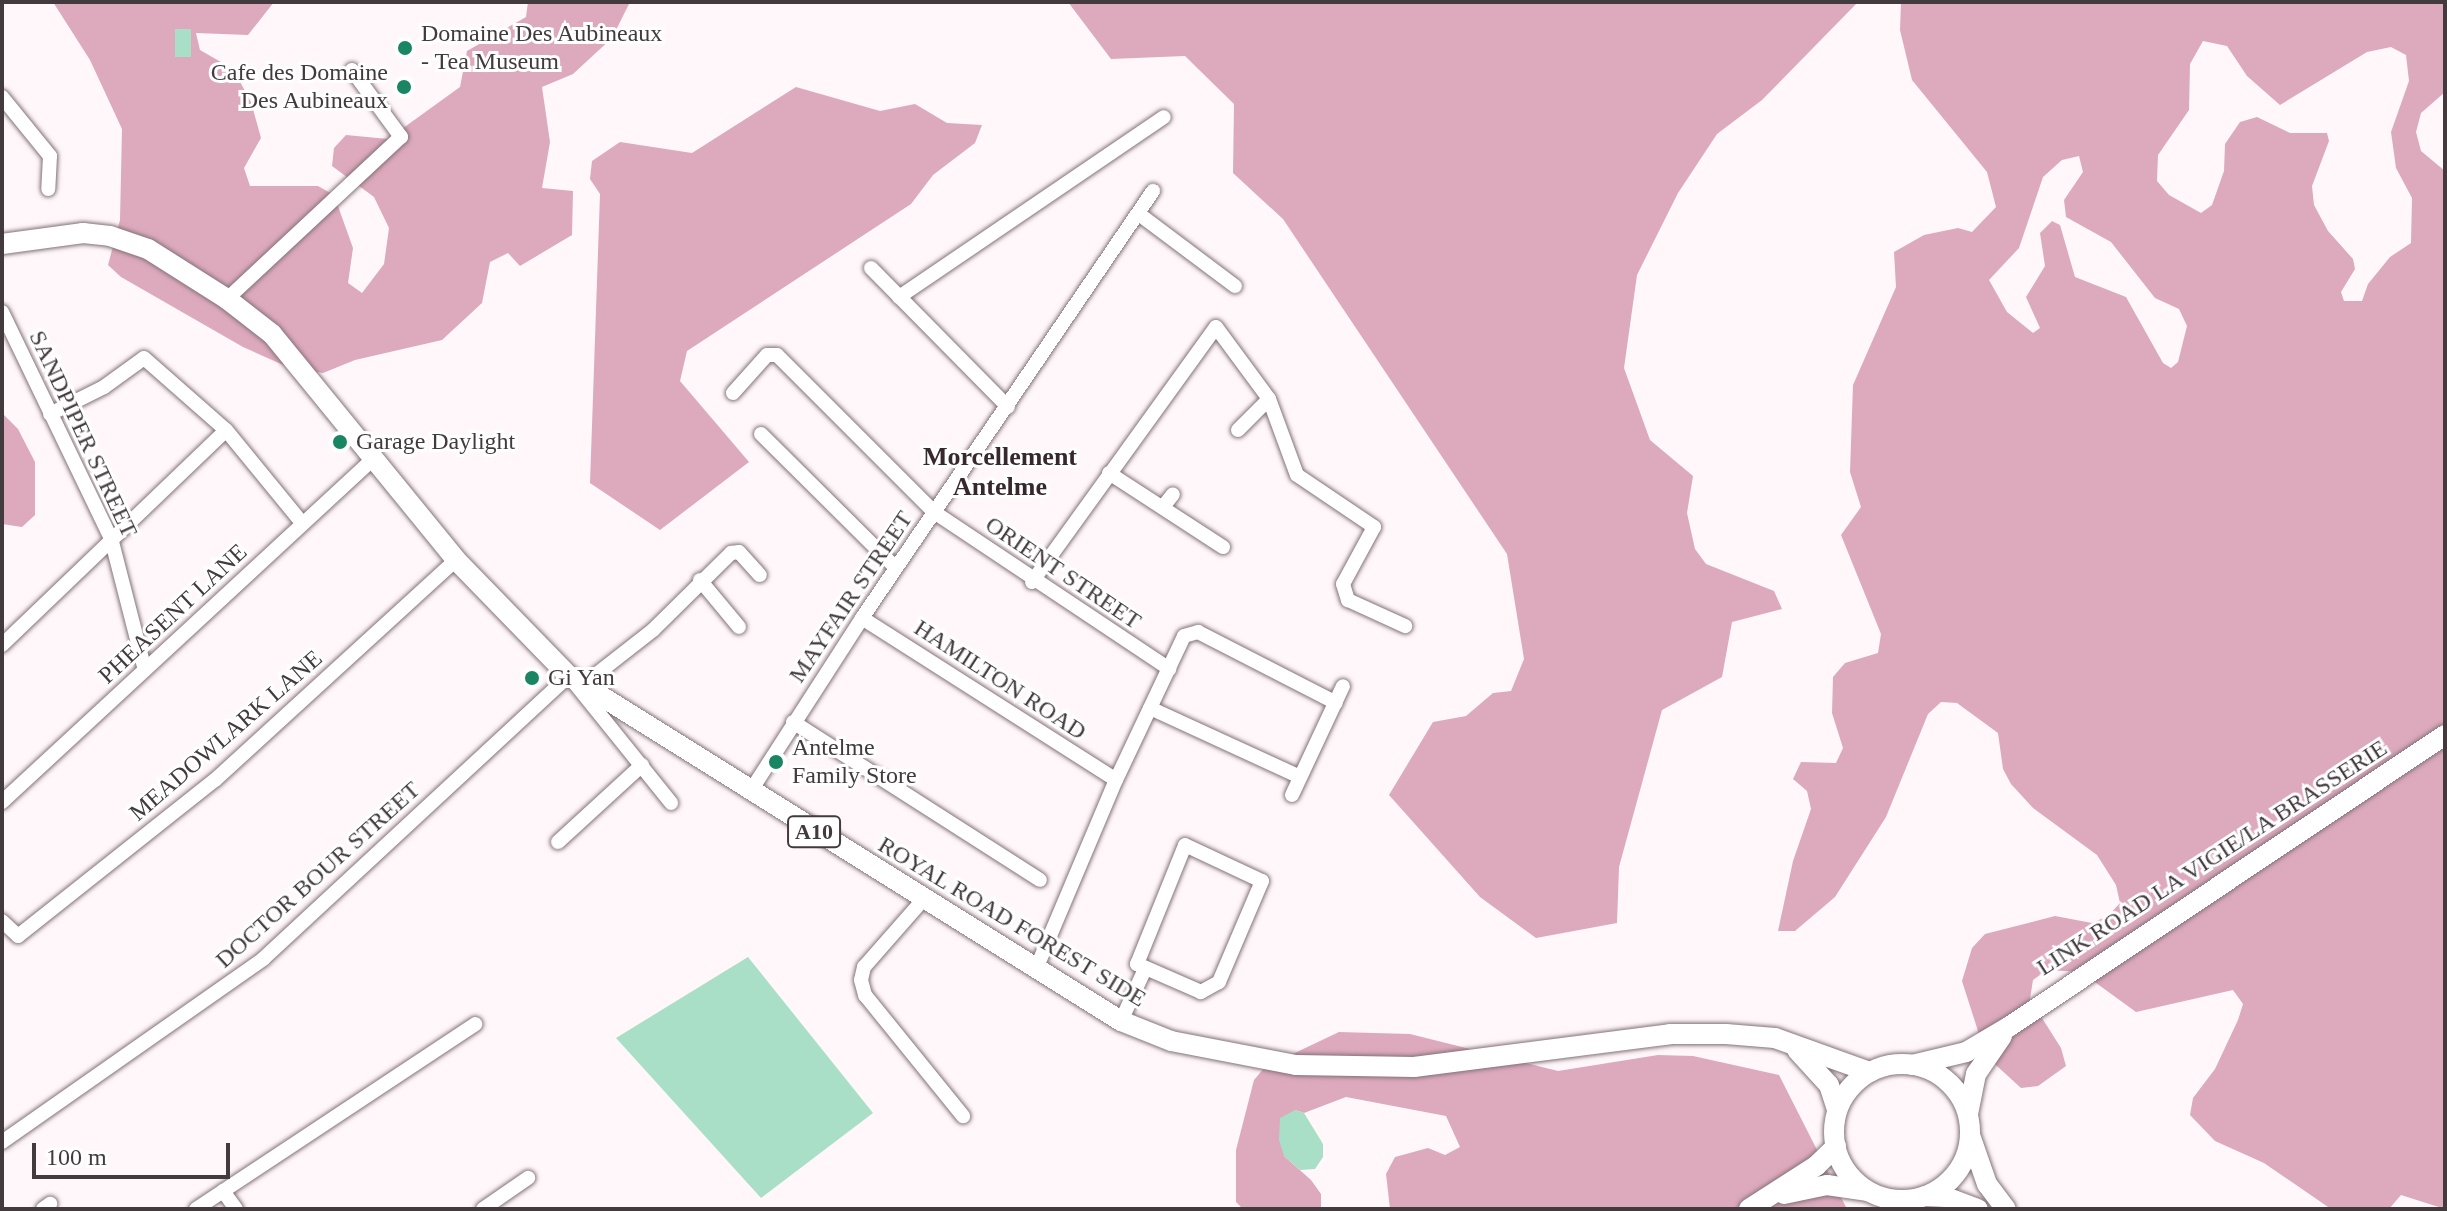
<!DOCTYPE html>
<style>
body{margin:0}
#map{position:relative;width:2447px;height:1211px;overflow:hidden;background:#fff7fa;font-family:Georgia,serif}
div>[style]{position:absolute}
.forest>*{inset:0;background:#dda9bd}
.water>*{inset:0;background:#a8dfc6}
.roads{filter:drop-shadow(0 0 2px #837278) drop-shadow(0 0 2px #837278)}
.street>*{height:14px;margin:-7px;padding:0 7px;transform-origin:7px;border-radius:7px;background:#fff}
.primary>*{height:20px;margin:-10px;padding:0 10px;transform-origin:10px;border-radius:10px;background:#fff}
.primary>.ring{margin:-10px;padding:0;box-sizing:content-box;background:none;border:20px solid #fff;border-radius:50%}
.dots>*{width:22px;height:22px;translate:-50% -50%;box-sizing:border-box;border:4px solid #fff;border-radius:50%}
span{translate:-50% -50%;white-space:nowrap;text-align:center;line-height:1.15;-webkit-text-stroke:6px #fff;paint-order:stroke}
.shield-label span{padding:2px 6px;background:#fff;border:2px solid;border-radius:6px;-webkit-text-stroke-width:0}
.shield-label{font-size:22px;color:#423a3d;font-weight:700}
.poi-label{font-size:24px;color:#423a3d}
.left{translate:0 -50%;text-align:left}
.right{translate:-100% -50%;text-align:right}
.street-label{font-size:24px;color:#423a3d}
.neighbourhood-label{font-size:26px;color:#37282e;font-weight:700}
.frame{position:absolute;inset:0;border:4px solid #423a3d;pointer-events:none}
.scale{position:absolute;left:32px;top:1143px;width:198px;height:36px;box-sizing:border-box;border:4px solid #423a3d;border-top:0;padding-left:10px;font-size:24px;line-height:28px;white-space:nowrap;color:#423a3d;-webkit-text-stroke:6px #fff;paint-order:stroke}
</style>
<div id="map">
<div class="forest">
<div style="clip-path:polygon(53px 2px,274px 2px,248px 35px,196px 33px,200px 50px,233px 69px,251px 102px,261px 138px,244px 168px,250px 186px,318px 186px,334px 195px,353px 248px,348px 283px,362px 293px,384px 264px,389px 228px,374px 197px,332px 166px,334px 148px,346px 135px,388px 139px,460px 87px,467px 51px,526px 17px,528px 2px,630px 2px,612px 38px,573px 74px,542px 87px,550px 142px,542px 188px,573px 191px,572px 235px,520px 266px,508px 253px,490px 262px,482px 303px,442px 340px,355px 360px,323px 373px,290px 368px,243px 347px,121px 277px,108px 265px,120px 220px,122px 129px,90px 60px)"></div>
<div style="clip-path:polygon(1068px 2px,1858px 2px,1762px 100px,1717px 134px,1678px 193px,1637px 275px,1624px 368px,1650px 440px,1693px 476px,1687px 513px,1695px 549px,1706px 564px,1774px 591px,1782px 609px,1732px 622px,1722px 677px,1662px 710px,1619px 867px,1617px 923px,1536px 938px,1480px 897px,1389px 795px,1433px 722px,1466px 716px,1493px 693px,1511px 691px,1524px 659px,1507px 554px,1283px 219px,1233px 173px,1234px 104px,1185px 56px,1111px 59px)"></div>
<div style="clip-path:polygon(evenodd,1901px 2px,2445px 2px,2445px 92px,2421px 113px,2416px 132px,2421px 151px,2445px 171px,2445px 1209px,2401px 1195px,2389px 1209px,2331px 1209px,2264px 1163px,2215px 1141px,2190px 1115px,2193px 1098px,2215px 1069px,2238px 1020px,2243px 1004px,2233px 990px,2136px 1012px,2081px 972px,2047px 970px,2033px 980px,2030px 999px,2061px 1048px,2066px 1066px,2038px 1086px,2021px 1088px,1986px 1056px,1962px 981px,1972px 948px,1985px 934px,2055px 916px,2092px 923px,2108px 916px,2120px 903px,2116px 885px,2097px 855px,2033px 808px,2011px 784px,2003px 769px,1998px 733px,1957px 703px,1941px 702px,1928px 714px,1886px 817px,1835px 897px,1795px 931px,1778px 931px,1793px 861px,1811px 809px,1807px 791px,1793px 779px,1801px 762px,1836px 763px,1843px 748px,1832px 713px,1833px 677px,1845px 663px,1878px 653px,1881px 634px,1841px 535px,1861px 507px,1850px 472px,1853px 385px,1896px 287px,1894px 252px,1924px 235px,1958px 228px,1972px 232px,1996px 207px,1987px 172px,1912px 80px,1900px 30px,1901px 2px,2203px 41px,2227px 46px,2247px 76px,2280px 105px,2367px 52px,2391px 47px,2406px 55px,2409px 81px,2391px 132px,2396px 168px,2412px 198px,2411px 243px,2390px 257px,2368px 284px,2362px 301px,2344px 301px,2341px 292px,2355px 269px,2353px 259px,2328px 231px,2314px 205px,2312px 186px,2329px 141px,2327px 133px,2290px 133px,2257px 117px,2240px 122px,2225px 144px,2224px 171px,2212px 205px,2201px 213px,2169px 195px,2157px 181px,2158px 155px,2189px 110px,2190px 64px,2203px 41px,1901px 2px,2079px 156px,2083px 172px,2064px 200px,2066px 217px,2111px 242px,2155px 298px,2179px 309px,2187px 326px,2178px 362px,2171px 368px,2163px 363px,2126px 297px,2075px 277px,2060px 225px,2052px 221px,2040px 233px,2045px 266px,2026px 297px,2040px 328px,2033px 333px,2007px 312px,1989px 280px,2019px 248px,2043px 177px,2062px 160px,2079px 156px)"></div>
<div style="clip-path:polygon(796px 87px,880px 111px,915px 104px,947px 123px,982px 125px,975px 143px,933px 175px,911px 204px,687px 351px,680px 381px,749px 462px,660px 530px,590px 483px,600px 194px,590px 179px,592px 161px,620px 142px,692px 153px)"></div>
<div style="clip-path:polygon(2px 413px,18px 429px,35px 462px,35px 515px,22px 527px,2px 524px)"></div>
<div style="clip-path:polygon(1339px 1032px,1410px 1034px,1558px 1071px,1658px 1055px,1693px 1056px,1779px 1075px,1847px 1209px,1390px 1209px,1386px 1174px,1395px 1157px,1428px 1148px,1445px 1155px,1460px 1147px,1446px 1116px,1346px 1097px,1304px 1113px,1295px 1110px,1284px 1156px,1311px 1180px,1321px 1194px,1321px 1209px,1243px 1209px,1236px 1202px,1236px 1150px,1254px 1080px,1265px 1067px)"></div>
</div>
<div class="water">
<div style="clip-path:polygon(175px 29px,191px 29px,191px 57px,175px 57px)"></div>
<div style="clip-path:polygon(748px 957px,873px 1113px,761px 1198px,616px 1038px)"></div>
<div style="clip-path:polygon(1295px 1110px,1304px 1113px,1323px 1144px,1323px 1157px,1315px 1169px,1300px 1170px,1284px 1156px,1279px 1140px,1280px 1118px)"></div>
</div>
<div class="roads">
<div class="street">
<div style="left:2px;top:97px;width:76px;rotate:50.9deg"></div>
<div style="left:50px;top:156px;width:33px;rotate:93deg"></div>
<div style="left:1139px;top:214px;width:120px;rotate:36.9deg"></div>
<div style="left:871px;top:268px;width:195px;rotate:45.4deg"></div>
<div style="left:899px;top:297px;width:320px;rotate:-34.2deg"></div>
<div style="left:227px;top:299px;width:238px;rotate:-43deg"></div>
<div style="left:401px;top:137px;width:83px;rotate:-126.2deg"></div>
<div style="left:2px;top:312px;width:251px;rotate:64.3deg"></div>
<div style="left:111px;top:538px;width:136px;rotate:75.6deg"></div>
<div style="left:733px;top:393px;width:51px;rotate:-48.2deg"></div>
<div style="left:767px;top:355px;width:10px"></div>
<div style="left:777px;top:355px;width:222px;rotate:45deg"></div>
<div style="left:934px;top:512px;width:283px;rotate:33.7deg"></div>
<div style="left:50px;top:414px;width:60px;rotate:-26.6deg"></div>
<div style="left:104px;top:387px;width:49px;rotate:-35.9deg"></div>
<div style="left:144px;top:358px;width:109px;rotate:41.3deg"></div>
<div style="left:226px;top:430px;width:120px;rotate:50.7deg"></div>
<div style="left:1238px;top:430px;width:44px;rotate:-45deg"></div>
<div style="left:761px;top:434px;width:190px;rotate:44.8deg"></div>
<div style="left:1109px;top:473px;width:136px;rotate:33deg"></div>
<div style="left:1163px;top:507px;width:16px;rotate:-52deg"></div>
<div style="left:700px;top:580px;width:61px;rotate:50.3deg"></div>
<div style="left:1032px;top:582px;width:314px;rotate:-54.2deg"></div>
<div style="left:1216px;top:327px;width:89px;rotate:53.6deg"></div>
<div style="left:1269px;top:399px;width:81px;rotate:69.8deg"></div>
<div style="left:1297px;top:475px;width:93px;rotate:34deg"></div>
<div style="left:1374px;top:527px;width:65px;rotate:118.5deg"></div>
<div style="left:1343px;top:584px;width:17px;rotate:73deg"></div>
<div style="left:1348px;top:600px;width:63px;rotate:24.5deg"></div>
<div style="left:862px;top:618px;width:301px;rotate:32.5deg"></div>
<div style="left:2px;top:645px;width:310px;rotate:-43.8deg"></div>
<div style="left:584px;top:684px;width:88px;rotate:-38deg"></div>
<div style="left:653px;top:630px;width:110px;rotate:-44.6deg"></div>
<div style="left:731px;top:553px;width:8px;rotate:-7deg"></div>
<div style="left:739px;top:552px;width:31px;rotate:48deg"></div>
<div style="left:1150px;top:708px;width:165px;rotate:24.7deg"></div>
<div style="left:793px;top:722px;width:293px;rotate:32.6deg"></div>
<div style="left:750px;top:792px;width:207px;rotate:-57.2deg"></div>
<div style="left:862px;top:618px;width:517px;rotate:-55.73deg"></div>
<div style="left:1292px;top:795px;width:120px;rotate:-64.9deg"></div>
<div style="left:2px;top:802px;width:507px;rotate:-42.76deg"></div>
<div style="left:558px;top:842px;width:114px;rotate:-42.5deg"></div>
<div style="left:1185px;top:845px;width:85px;rotate:25.1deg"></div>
<div style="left:1262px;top:881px;width:110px;rotate:113.1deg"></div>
<div style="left:1219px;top:982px;width:21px;rotate:151deg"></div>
<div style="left:1201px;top:992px;width:70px;rotate:-156.4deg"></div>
<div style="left:1137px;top:964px;width:128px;rotate:-68deg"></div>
<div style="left:922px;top:901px;width:88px;rotate:131.3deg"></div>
<div style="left:864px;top:967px;width:13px;rotate:103deg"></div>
<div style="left:861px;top:980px;width:16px;rotate:75deg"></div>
<div style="left:865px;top:995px;width:156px;rotate:51deg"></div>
<div style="left:2px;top:921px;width:22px;rotate:43deg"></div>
<div style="left:18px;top:936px;width:251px;rotate:-38.4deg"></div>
<div style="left:215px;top:780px;width:326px;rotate:-42.4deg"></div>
<div style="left:1036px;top:969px;width:205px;rotate:-67.1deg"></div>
<div style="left:1116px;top:780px;width:159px;rotate:-64.7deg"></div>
<div style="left:1184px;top:636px;width:15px;rotate:-16deg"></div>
<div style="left:1198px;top:632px;width:155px;rotate:27.2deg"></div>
<div style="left:1121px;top:1021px;width:57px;rotate:-65.2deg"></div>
<div style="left:2px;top:1142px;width:319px;rotate:-35deg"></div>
<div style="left:263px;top:959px;width:417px;rotate:-42.8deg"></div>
<div style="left:569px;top:676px;width:163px;rotate:51.2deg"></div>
<div style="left:223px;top:1191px;width:22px;rotate:54deg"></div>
<div style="left:43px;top:1209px;width:9px;rotate:-36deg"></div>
<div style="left:196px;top:1209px;width:335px;rotate:-33.5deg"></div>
<div style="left:483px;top:1209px;width:55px;rotate:-34.6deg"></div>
</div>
<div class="primary">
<div style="left:2px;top:244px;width:82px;rotate:-7.7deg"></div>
<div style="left:83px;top:233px;width:27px;rotate:6deg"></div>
<div style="left:110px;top:236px;width:40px;rotate:18.9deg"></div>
<div style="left:148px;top:249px;width:93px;rotate:32.3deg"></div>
<div style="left:227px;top:299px;width:57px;rotate:37.9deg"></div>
<div style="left:272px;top:334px;width:291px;rotate:50.8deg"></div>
<div style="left:456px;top:560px;width:162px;rotate:45.8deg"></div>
<div style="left:569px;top:676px;width:651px;rotate:32.01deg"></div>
<div style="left:1121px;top:1021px;width:54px;rotate:21.8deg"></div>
<div style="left:1171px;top:1041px;width:127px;rotate:10.9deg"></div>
<div style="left:1296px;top:1065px;width:118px;rotate:1deg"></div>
<div style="left:1414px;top:1067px;width:258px;rotate:-7.3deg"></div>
<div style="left:1670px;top:1034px;width:56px"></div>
<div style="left:1726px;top:1034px;width:49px;rotate:4.7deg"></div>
<div style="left:1775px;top:1038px;width:101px;rotate:19.7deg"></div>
<div style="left:1797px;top:1050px;width:47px;rotate:47.6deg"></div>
<div style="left:1829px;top:1085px;width:26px;rotate:72deg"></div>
<div class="ring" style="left:1834px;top:1064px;width:116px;height:116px"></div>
<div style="left:1912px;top:1065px;width:56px;rotate:-13.5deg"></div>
<div style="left:1966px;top:1052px;width:51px;rotate:-30.6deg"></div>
<div style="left:2010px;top:1026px;width:523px;rotate:-33.78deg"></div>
<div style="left:1968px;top:1114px;width:41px;rotate:-78.7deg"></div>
<div style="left:1976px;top:1074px;width:46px;rotate:-55.6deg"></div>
<div style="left:1970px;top:1135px;width:52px;rotate:70.9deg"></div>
<div style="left:1987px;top:1184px;width:31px;rotate:53deg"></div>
<div style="left:1784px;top:1194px;width:44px;rotate:-11.8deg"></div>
<div style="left:1827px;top:1185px;width:40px;rotate:8.5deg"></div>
<div style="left:1925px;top:1196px;width:21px;rotate:3deg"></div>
<div style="left:1946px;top:1197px;width:34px;rotate:21deg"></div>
<div style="left:1749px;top:1209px;width:80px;rotate:-32.7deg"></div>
<div style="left:1816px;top:1166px;width:28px;rotate:-44deg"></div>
</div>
</div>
<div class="dots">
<div style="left:405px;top:48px;background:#198562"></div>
<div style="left:404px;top:87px;background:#198562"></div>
<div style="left:340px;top:442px;background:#198562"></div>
<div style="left:532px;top:678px;background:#198562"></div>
<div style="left:776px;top:762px;background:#198562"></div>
</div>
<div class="shield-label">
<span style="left:814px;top:832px">A10</span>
</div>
<div class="poi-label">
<span class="left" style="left:421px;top:48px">Domaine Des Aubineaux<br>- Tea Museum</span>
<span class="right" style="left:388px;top:87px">Cafe des Domaine<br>Des Aubineaux</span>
<span class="left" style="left:356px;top:442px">Garage Daylight</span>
<span class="left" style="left:548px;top:678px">Gi Yan</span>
<span class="left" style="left:792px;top:762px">Antelme<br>Family Store</span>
</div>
<div class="street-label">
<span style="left:83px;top:434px;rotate:65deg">SANDPIPER STREET</span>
<span style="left:1063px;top:573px;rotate:34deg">ORIENT STREET</span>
<span style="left:851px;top:597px;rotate:-56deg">MAYFAIR STREET</span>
<span style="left:173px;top:614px;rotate:-43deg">PHEASENT LANE</span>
<span style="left:1000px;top:680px;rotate:33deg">HAMILTON ROAD</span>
<span style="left:226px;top:736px;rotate:-41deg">MEADOWLARK LANE</span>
<span style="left:2212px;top:858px;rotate:-33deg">LINK ROAD LA VIGIE/LA BRASSERIE</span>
<span style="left:318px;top:875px;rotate:-42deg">DOCTOR BOUR STREET</span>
<span style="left:1012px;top:922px;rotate:31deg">ROYAL ROAD FOREST SIDE</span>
</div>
<div class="neighbourhood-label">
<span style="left:1000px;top:472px">Morcellement<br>Antelme</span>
</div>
<div class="frame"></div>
<div class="scale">100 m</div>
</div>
